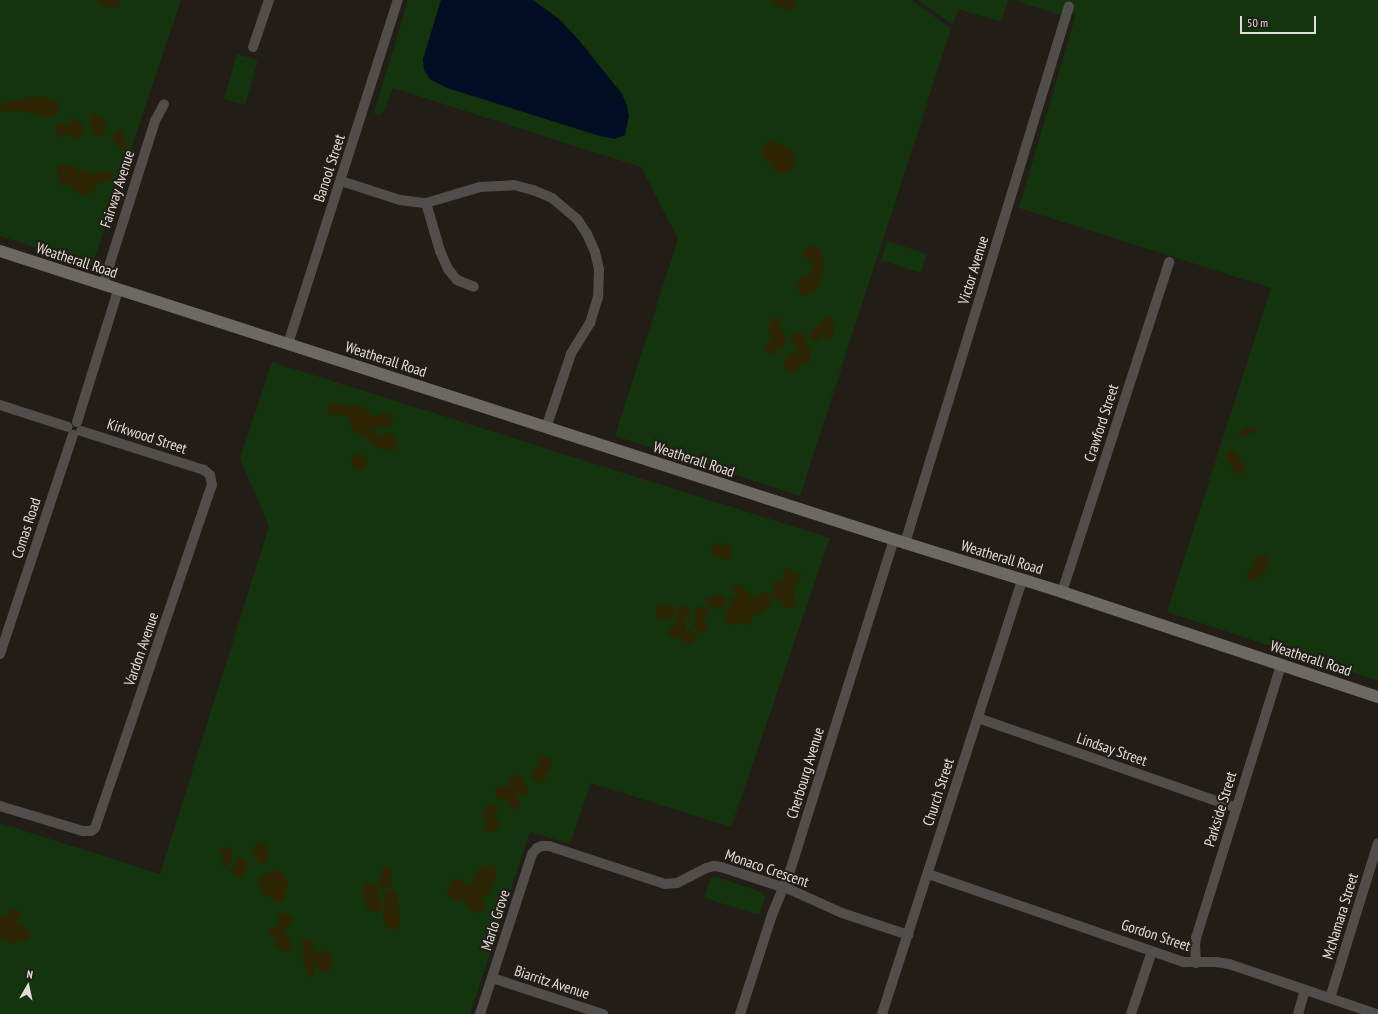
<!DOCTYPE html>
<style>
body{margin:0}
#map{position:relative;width:1378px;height:1014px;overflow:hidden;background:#231d17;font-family:"PT Sans Narrow",sans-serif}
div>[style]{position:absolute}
.green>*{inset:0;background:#14340d}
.sand>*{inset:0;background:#2d2504}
.round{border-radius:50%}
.water>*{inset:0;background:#000d23}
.street>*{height:10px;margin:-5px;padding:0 5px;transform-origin:5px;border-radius:5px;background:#504d4a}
.secondary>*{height:12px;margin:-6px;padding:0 6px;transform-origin:6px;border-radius:6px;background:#6c6862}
span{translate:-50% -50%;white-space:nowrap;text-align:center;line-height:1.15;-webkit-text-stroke:4px #231d17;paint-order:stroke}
.street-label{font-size:15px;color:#e0dcd8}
.north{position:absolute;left:8px;top:966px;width:40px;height:40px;-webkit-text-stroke:3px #231d17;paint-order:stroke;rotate:9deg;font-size:11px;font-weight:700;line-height:16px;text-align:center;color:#e0dcd8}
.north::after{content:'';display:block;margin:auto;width:14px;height:18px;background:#e0dcd8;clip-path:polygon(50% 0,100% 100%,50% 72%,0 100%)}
.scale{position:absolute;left:1240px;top:16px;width:76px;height:18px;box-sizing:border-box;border:2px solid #e0dcd8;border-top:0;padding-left:5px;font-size:12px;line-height:14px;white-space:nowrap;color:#e0dcd8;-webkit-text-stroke:3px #231d17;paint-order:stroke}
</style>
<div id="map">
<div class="green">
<div style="clip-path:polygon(0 0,181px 0,92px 266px,0 236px)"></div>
<div style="clip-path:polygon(408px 0,912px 0,951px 29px,800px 496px,615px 436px,678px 239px,641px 167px,393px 88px,384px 112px,379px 115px,374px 113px)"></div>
<div style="clip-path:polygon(918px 0,1008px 0,1001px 22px,958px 9px,953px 25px)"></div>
<div style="clip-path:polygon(1014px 0,1378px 0,1378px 681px,1167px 612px,1271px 288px,1019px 208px,1076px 14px,1059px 15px)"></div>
<div style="clip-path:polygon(237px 54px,258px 60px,245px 105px,224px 99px)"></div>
<div style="clip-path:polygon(887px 241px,927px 254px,921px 273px,881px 260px)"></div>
<div style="clip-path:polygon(272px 362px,830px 538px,731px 827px,591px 783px,570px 844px,530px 832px,470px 1014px,0 1014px,0 823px,160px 874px,269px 526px,240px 459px)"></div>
<div style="clip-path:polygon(714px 876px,762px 892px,765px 897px,759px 915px,704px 898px,711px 878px)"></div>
</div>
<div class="sand">
<div style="clip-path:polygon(97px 0,119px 0,120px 1px,116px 7px,108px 8px,101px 5px)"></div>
<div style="clip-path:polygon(773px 0,793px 0,796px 5px,790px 10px,784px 9px,775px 5px)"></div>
<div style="clip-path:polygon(35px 96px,57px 100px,60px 106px,55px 115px,45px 117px,22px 111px,0 111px,0 104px)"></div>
<div style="clip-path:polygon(95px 114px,100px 116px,106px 122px,104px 134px,100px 136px,95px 136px,91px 133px,90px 116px)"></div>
<div style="clip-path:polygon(71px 118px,79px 121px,84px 128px,83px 133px,77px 140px,73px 139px,72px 134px,60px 137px,57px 133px,56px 123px,63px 123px,69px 127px)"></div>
<div style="clip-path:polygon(120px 130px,122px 131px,123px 137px,128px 142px,124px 151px,113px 141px,113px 136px,115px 132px)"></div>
<div style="clip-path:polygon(768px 140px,774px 141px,793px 151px,796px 159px,791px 171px,782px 174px,774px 170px,770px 163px,765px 160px,762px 153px,762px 147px)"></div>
<div style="clip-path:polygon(65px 164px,77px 167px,78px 177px,81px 170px,84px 170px,91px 173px,104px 171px,112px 172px,112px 179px,97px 183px,90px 195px,77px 194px,71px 185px,60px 185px,58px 182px,57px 171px,60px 166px)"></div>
<div style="clip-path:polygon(814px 246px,819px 248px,822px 252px,823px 264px,821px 283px,811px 294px,802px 295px,797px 289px,801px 276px,802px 274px,811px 278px,813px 277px,809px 275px,809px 272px,813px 261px,805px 259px,802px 253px,805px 249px)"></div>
<div style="clip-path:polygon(827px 315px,832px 317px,834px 335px,827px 340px,825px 339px,825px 333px,823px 332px,820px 341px,813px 342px,810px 339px,810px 331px,820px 323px)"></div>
<div style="clip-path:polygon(775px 317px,778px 317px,781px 321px,780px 328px,784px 333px,786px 343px,782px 348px,778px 347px,776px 352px,773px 354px,769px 354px,765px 350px,765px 346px,772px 338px,767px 328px)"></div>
<div style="clip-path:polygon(792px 333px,802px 333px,804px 336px,810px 350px,811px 357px,809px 362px,806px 365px,800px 364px,797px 370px,790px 372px,784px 367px,786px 357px,791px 352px,797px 356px,799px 353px,790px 338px)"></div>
<div style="clip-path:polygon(333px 402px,345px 406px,360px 406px,375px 417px,384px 412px,389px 413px,394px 422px,388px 427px,377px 425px,373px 432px,378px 436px,391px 433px,395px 436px,397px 445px,395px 450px,378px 449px,366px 438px,353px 430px,347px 415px,339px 414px,333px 415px,328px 413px,328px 406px)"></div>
<div style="clip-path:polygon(1246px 426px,1254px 427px,1255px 431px,1242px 439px,1239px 438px,1239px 434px)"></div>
<div style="clip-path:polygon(1230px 451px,1235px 451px,1237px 453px,1244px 467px,1244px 474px,1240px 474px,1233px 470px,1226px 459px,1226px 455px)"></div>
<div class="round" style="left:351px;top:454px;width:16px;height:16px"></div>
<div style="clip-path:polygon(717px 543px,720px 543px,720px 549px,722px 550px,723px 543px,730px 545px,732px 551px,730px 559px,722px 559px,713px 555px,711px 545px)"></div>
<div style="clip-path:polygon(1262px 554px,1268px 557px,1268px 568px,1255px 580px,1248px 582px,1246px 578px,1247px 573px,1252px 570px,1255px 559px)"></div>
<div style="clip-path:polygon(785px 568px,789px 568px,792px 573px,802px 573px,800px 578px,794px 585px,795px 608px,785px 607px,782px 601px,776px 599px,773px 596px,774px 583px,778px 581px,784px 583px,785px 582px,782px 578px)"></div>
<div style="clip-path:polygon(741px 585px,751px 595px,750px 601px,751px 603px,755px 596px,767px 592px,771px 595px,772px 602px,763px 613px,753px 615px,750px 623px,745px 625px,738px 623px,734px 625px,729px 625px,726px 623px,726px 615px,729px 606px,734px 605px,730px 602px,730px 599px,739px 596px,733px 590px,734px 586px)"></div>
<div style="clip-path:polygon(718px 594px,726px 597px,726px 602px,723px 608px,718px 609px,706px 604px,706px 599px)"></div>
<div style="clip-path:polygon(663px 604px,675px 609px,675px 615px,672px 620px,667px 619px,665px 616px,662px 620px,658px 620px,655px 616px,658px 607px)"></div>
<div style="clip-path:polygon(682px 605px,688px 607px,689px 609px,690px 619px,684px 618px,682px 620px,687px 624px,685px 631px,687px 632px,689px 628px,694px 631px,695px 639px,692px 645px,685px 643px,682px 637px,675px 638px,668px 634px,670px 626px,676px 626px,678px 608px)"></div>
<div style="clip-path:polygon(699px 606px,707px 608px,709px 611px,706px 617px,702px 621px,708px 625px,705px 633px,697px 632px,693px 626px,695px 617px,693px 610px)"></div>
<div style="clip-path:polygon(541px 756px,550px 759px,552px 763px,550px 772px,545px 775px,546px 778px,542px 783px,538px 782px,531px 776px,534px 768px,541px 765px,538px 763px)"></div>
<div style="clip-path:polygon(520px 774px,527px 787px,528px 792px,525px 794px,515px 794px,516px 797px,519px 798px,520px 804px,516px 810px,510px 808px,508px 802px,499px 798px,495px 793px,496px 788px,499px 786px,512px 786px,508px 782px,510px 778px)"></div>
<div style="clip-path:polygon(492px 803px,499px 807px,493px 817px,494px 819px,498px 820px,500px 824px,493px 832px,485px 830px,483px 825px,487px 823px,481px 816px,487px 805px)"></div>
<div style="clip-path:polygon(257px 842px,266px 843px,269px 855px,263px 865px,257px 859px,257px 855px,254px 856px,252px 853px)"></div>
<div style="clip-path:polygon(223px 847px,228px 847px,232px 851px,231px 862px,227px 867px,223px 866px,221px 862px,226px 855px,220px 855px,219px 850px)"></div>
<div style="clip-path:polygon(240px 857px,246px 861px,247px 865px,244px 876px,240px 877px,233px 875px,230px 869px,231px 867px,236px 867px,234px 861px)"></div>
<div style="clip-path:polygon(487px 865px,492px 865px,496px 869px,496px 877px,489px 894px,481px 898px,485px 904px,485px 908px,480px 913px,474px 912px,468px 907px,464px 898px,462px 898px,461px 902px,457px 902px,448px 896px,447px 890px,452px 881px,456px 878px,461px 879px,470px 889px,474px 876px,480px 868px)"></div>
<div style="clip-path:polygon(386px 866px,389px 867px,391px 872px,392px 884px,391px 887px,382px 890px,377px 885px,378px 882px,381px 878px,382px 869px)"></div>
<div style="clip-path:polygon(273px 871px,282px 871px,288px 881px,287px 889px,284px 893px,286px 897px,284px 900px,278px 902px,264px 895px,258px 884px,261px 876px)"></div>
<div style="clip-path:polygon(369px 883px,375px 886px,378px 891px,383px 906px,381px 910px,377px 913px,367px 909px,364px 899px,362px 891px,365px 885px)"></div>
<div style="clip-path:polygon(393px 890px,397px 894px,400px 921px,399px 926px,394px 931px,385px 925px,383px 914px,385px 904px,383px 895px)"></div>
<div style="clip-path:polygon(17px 909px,21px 911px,21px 918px,14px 924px,23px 925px,30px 932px,29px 939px,12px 943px,0 938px,0 916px,4px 915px,9px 919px,9px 913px,12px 910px)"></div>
<div style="clip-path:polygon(282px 913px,287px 913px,293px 918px,289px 928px,286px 928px,284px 931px,284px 934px,288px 935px,292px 947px,283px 952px,278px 948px,276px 945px,278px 941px,269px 934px,268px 929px,276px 927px,281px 921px,278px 919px,278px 915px)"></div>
<div style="clip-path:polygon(308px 939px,311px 940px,316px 955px,323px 951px,329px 951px,332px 963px,331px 970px,324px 972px,318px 971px,318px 965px,315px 964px,313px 966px,315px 974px,309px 978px,303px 961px,303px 940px)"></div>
</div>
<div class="water">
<div style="clip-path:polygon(441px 0,533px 0,559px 19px,578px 39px,622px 94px,627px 105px,629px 116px,625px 135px,615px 139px,600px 136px,447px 88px,430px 79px,424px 70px,423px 59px)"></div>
</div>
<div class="street">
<div style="left:253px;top:47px;width:50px;rotate:-71.2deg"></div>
<div style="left:341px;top:181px;width:62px;rotate:17.9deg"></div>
<div style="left:400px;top:200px;width:26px;rotate:7deg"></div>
<div style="left:426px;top:203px;width:56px;rotate:-16.5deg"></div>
<div style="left:480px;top:187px;width:34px;rotate:-3deg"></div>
<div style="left:514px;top:185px;width:20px;rotate:15deg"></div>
<div style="left:533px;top:190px;width:21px;rotate:23deg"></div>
<div style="left:552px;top:198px;width:33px;rotate:40deg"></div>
<div style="left:577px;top:219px;width:18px;rotate:56deg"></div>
<div style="left:587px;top:234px;width:20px;rotate:66deg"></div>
<div style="left:595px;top:252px;width:18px;rotate:77deg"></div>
<div style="left:599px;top:270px;width:27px;rotate:92deg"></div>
<div style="left:598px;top:297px;width:27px;rotate:107deg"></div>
<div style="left:590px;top:323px;width:36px;rotate:122deg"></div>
<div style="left:571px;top:354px;width:78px;rotate:108.7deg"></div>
<div style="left:426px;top:203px;width:50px;rotate:73.7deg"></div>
<div style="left:440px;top:251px;width:20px;rotate:66deg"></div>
<div style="left:448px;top:269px;width:14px;rotate:51deg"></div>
<div style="left:457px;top:280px;width:18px;rotate:22deg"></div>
<div style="left:103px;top:285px;width:172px;rotate:-72.4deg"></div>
<div style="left:155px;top:121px;width:19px;rotate:-62deg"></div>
<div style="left:288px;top:344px;width:361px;rotate:-72.3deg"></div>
<div style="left:0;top:405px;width:71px;rotate:17.9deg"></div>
<div style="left:77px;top:422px;width:138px;rotate:-72.7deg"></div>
<div style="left:905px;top:543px;width:561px;rotate:-73.02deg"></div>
<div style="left:1062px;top:592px;width:347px;rotate:-72deg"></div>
<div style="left:0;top:654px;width:231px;rotate:-71.6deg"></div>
<div style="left:978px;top:718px;width:273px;rotate:19.2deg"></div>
<div style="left:0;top:806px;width:87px;rotate:16.8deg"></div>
<div style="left:83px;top:831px;width:8px"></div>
<div style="left:91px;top:831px;width:5px;rotate:-37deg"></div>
<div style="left:95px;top:828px;width:362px;rotate:-71.2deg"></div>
<div style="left:212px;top:485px;width:10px;rotate:-101deg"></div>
<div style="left:210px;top:475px;width:8px;rotate:-140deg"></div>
<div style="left:204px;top:470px;width:129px;rotate:-162.4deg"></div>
<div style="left:928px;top:874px;width:271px;rotate:19deg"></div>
<div style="left:1184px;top:962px;width:32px"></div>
<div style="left:1216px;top:962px;width:13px;rotate:9deg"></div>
<div style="left:1229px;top:964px;width:156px;rotate:18.7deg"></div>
<div style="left:1196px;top:963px;width:17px;rotate:-93deg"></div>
<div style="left:1195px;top:946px;width:8px;rotate:-83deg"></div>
<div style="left:1196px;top:938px;width:286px;rotate:-72.7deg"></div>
<div style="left:492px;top:978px;width:117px;rotate:18deg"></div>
<div style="left:1330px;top:998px;width:162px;rotate:-72.8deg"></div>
<div style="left:480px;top:1014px;width:168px;rotate:-72deg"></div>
<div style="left:532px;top:854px;width:8px;rotate:-50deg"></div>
<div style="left:537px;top:848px;width:5px;rotate:-22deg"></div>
<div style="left:542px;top:846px;width:7px"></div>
<div style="left:549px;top:846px;width:122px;rotate:18.1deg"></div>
<div style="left:665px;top:884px;width:12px;rotate:-5deg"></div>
<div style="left:677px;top:883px;width:33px;rotate:-27deg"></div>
<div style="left:706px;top:868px;width:8px;rotate:-14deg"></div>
<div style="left:714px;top:866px;width:7px;rotate:8deg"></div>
<div style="left:721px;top:867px;width:74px;rotate:18.2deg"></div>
<div style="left:791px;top:890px;width:56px;rotate:24.3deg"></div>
<div style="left:842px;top:913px;width:70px;rotate:18.4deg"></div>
<div style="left:740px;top:1014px;width:104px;rotate:-72.1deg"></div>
<div style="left:772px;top:915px;width:48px;rotate:-67.8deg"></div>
<div style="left:790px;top:871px;width:347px;rotate:-72.6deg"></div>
<div style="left:882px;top:1014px;width:456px;rotate:-72.1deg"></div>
<div style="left:1131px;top:1014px;width:66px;rotate:-71.6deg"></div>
<div style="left:1298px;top:1014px;width:25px;rotate:-74deg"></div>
</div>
<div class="secondary">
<div style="left:0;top:251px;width:951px;rotate:17.88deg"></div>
<div style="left:905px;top:543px;width:164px;rotate:17.3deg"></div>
<div style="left:1062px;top:592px;width:333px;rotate:18.4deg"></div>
</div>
<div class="street-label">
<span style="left:329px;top:168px;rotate:-72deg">Banool Street</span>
<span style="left:117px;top:189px;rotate:-72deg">Fairway Avenue</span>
<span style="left:77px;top:260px;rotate:18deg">Weatherall Road</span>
<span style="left:973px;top:270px;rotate:-73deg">Victor Avenue</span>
<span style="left:386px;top:359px;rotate:18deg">Weatherall Road</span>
<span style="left:1101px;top:423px;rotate:-72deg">Crawford Street</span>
<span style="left:147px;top:436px;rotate:18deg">Kirkwood Street</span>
<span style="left:694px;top:459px;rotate:18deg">Weatherall Road</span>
<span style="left:26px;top:528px;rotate:-72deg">Comas Road</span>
<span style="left:1002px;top:557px;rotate:17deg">Weatherall Road</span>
<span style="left:141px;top:649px;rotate:-71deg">Vardon Avenue</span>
<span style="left:1311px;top:658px;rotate:18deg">Weatherall Road</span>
<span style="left:1112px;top:749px;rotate:19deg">Lindsay Street</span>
<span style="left:805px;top:773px;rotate:-73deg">Cherbourg Avenue</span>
<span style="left:938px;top:792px;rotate:-72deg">Church Street</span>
<span style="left:1220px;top:809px;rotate:-73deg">Parkside Street</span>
<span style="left:767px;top:868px;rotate:19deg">Monaco Crescent</span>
<span style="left:1340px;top:916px;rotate:-73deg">McNamara Street</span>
<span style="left:495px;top:920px;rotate:-72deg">Marlo Grove</span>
<span style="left:1156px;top:935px;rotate:18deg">Gordon Street</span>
<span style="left:552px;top:982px;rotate:18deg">Biarritz Avenue</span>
</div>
<div class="north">N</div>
<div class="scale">50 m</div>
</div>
